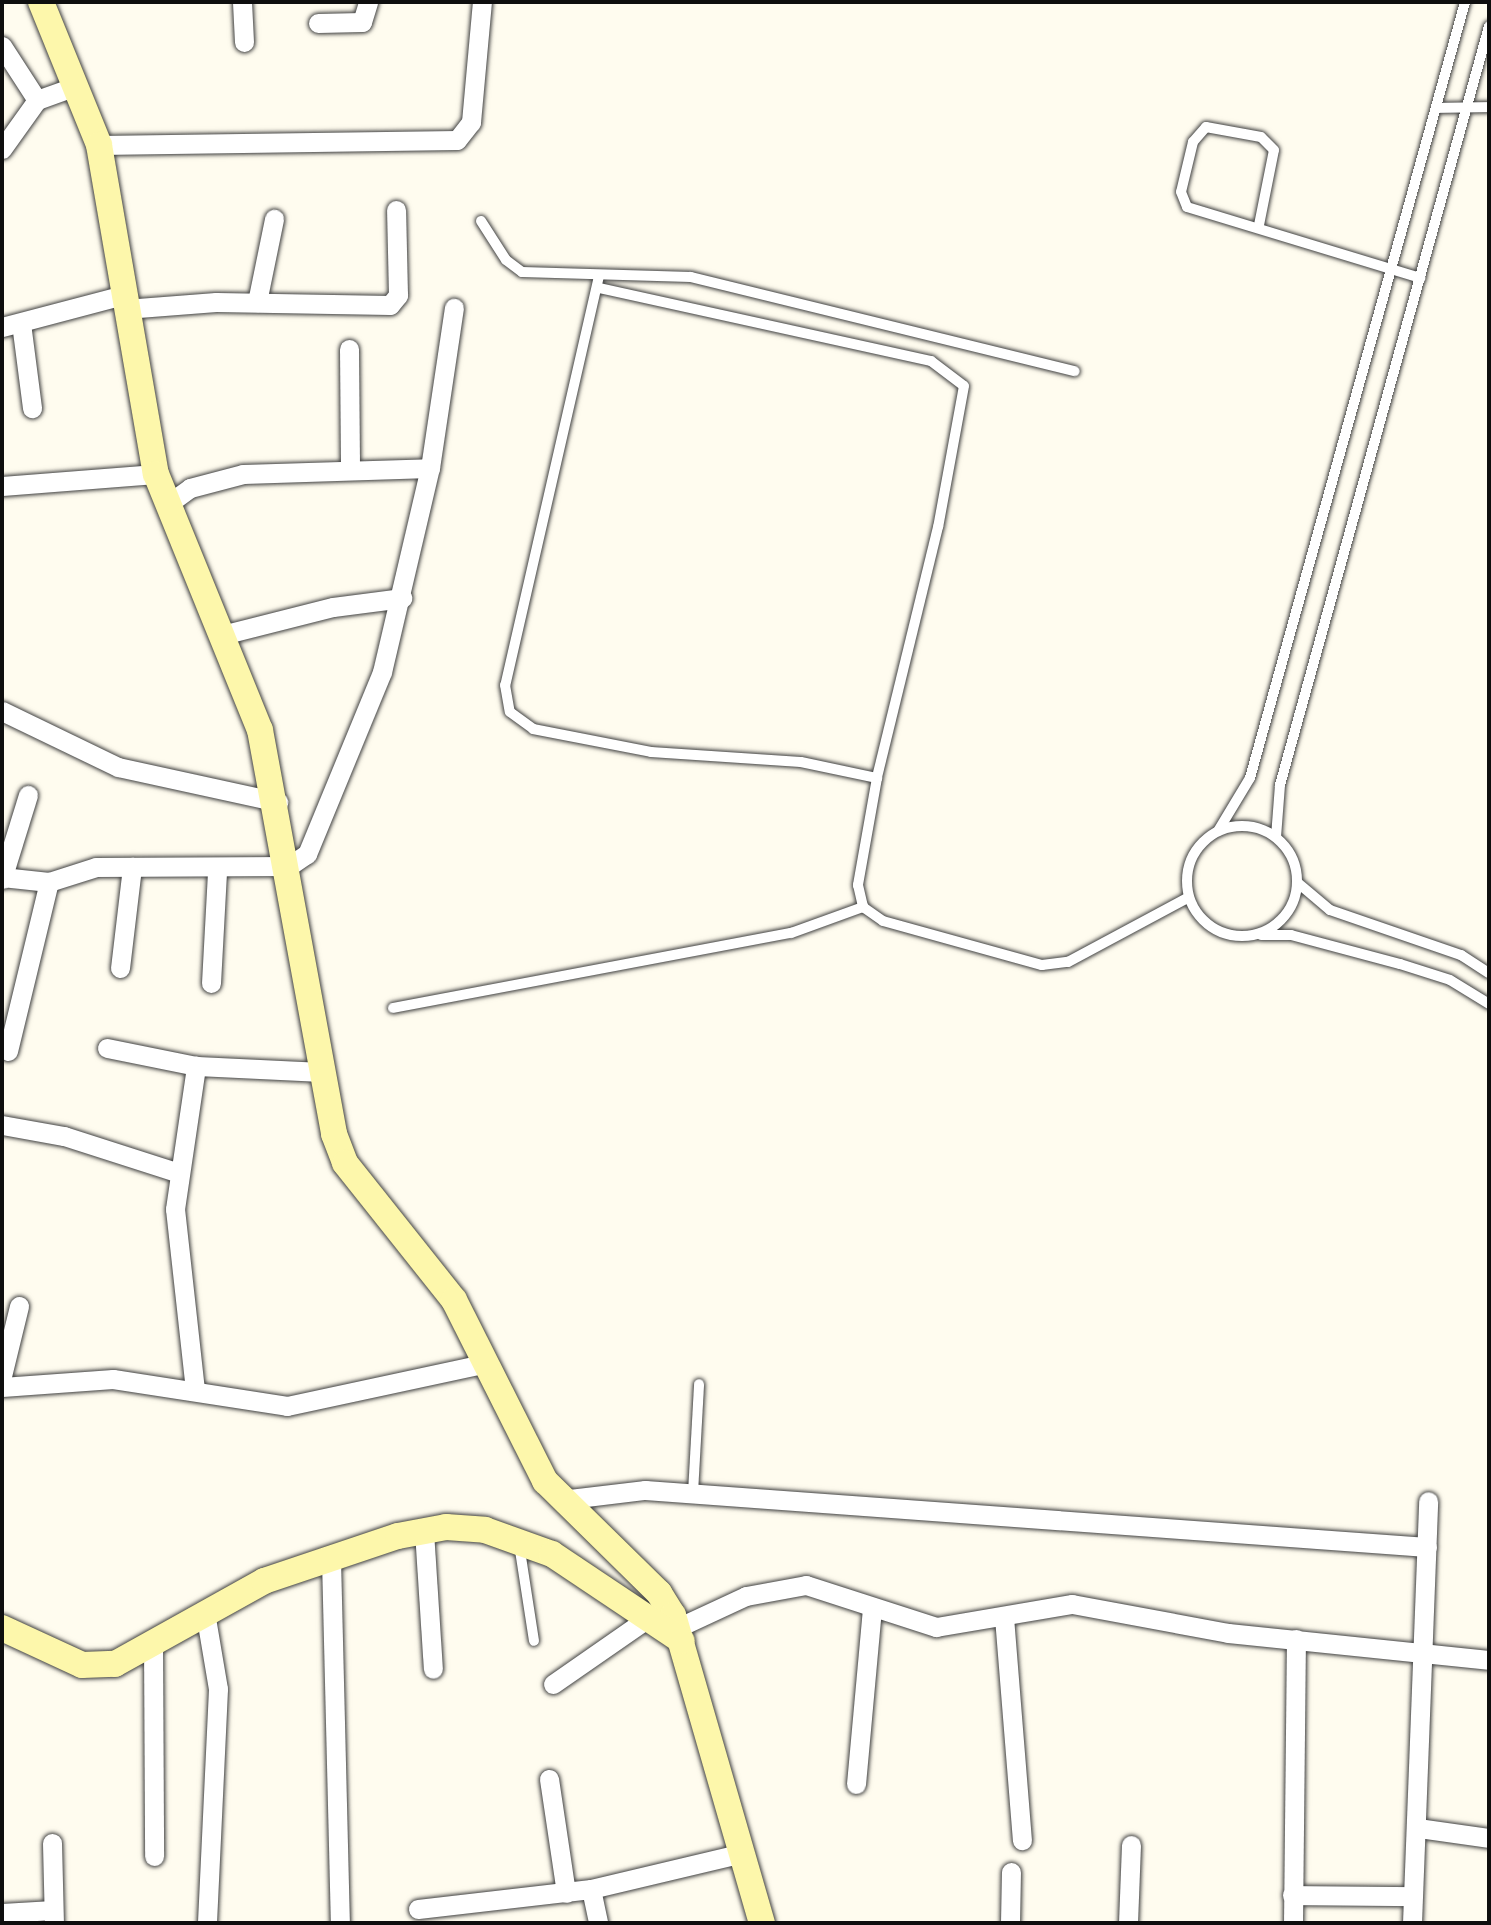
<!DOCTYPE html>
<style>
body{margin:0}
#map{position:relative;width:1491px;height:1925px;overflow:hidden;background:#fffcef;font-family:Bitter,serif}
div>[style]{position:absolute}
.roads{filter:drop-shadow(0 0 2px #414141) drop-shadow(0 0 2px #414141)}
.lane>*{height:10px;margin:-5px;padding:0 5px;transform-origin:5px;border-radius:5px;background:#fff}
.lane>.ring{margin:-5px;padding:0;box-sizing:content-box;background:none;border:10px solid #fff;border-radius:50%}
.street>*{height:19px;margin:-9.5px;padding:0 9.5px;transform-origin:9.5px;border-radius:9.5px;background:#fff}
.secondary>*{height:26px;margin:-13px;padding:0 13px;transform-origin:13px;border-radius:13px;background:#fdf7ab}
span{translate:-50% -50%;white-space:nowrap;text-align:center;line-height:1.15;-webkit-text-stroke:7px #fff;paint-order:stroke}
.frame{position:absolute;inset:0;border:4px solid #0e0e0e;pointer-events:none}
</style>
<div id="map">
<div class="roads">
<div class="lane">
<div style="left:1436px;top:108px;width:53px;rotate:-1.1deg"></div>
<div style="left:481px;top:221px;width:46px;rotate:57.3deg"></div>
<div style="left:506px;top:260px;width:20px;rotate:37deg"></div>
<div style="left:522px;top:272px;width:169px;rotate:1.7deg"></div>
<div style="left:691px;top:277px;width:395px;rotate:13.8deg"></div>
<div style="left:1259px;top:225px;width:76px;rotate:-78.7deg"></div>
<div style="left:1274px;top:150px;width:18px;rotate:-135deg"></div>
<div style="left:1261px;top:137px;width:56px;rotate:-169.7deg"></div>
<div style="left:1206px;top:127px;width:20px;rotate:131deg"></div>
<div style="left:1193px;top:142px;width:51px;rotate:103.5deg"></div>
<div style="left:1181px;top:192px;width:16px;rotate:68deg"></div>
<div style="left:1187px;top:207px;width:244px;rotate:16.9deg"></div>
<div style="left:599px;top:276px;width:420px;rotate:102.9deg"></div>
<div style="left:505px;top:685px;width:27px;rotate:80deg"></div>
<div style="left:510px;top:712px;width:29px;rotate:36deg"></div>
<div style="left:533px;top:729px;width:120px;rotate:11deg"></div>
<div style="left:651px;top:752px;width:150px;rotate:3.8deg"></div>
<div style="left:801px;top:762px;width:78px;rotate:11.9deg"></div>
<div style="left:599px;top:288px;width:340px;rotate:12.4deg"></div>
<div style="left:931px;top:361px;width:41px;rotate:37.1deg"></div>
<div style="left:964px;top:386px;width:143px;rotate:100.4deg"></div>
<div style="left:938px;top:527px;width:258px;rotate:103.7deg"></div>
<div style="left:877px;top:778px;width:109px;rotate:100.1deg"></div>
<div style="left:858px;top:885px;width:23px;rotate:77deg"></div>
<div style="left:863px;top:907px;width:24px;rotate:35deg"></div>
<div style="left:883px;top:921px;width:165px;rotate:15.5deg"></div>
<div style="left:1042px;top:965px;width:26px;rotate:-7deg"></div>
<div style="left:1068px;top:962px;width:137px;rotate:-28.2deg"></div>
<div class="ring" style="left:1187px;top:826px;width:100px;height:100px"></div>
<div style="left:1218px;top:831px;width:62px;rotate:-58.9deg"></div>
<div style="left:1250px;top:778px;width:805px;rotate:-74.51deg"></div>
<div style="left:1276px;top:837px;width:52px;rotate:-85.6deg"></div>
<div style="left:1280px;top:785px;width:787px;rotate:-74.6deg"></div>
<div style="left:1298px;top:883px;width:42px;rotate:40.2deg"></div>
<div style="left:1330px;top:910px;width:139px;rotate:19deg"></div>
<div style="left:1461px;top:955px;width:33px;rotate:33deg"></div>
<div style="left:1261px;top:935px;width:30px"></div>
<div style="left:1291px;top:935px;width:113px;rotate:14.9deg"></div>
<div style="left:1400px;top:964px;width:52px;rotate:17.7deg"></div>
<div style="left:1450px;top:980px;width:46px;rotate:31.6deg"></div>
<div style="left:393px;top:1008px;width:405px;rotate:-10.7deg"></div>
<div style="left:791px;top:933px;width:77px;rotate:-19.9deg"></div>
<div style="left:693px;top:1493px;width:109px;rotate:-86.8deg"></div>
<div style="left:519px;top:1544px;width:98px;rotate:81.2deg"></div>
</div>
<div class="street">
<div style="left:242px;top:2px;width:40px;rotate:87.1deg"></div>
<div style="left:318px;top:23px;width:44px;rotate:-1.3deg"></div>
<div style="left:362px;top:22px;width:21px;rotate:-73deg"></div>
<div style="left:2px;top:46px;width:64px;rotate:57.1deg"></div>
<div style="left:99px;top:145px;width:358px;rotate:-0.8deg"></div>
<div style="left:457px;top:140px;width:23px;rotate:-52deg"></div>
<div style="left:471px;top:122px;width:121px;rotate:-84.8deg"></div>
<div style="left:2px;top:149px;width:60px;rotate:-54.5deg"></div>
<div style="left:37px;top:100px;width:41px;rotate:-19.7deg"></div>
<div style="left:257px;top:302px;width:85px;rotate:-78.4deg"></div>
<div style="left:125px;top:309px;width:91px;rotate:-4.4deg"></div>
<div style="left:216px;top:302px;width:174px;rotate:1deg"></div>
<div style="left:390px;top:305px;width:13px;rotate:-51deg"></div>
<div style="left:398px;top:295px;width:85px;rotate:-91.3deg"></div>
<div style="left:21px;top:323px;width:86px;rotate:82.6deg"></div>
<div style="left:2px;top:327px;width:125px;rotate:-14.8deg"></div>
<div style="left:349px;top:349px;width:120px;rotate:89.5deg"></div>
<div style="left:2px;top:486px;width:154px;rotate:-4.5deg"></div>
<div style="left:168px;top:504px;width:27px;rotate:-36deg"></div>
<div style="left:190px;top:488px;width:55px;rotate:-14.8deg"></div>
<div style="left:243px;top:474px;width:187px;rotate:-1.8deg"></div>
<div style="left:226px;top:634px;width:110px;rotate:-14.2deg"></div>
<div style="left:333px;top:607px;width:70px;rotate:-7.4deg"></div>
<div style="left:2px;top:711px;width:129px;rotate:25.8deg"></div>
<div style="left:118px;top:767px;width:164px;rotate:12.3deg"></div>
<div style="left:2px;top:877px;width:47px;rotate:6.1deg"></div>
<div style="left:49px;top:882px;width:49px;rotate:-17.7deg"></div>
<div style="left:96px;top:867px;width:193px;rotate:-0.3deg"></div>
<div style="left:289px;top:866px;width:22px;rotate:-34deg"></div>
<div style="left:307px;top:854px;width:197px;rotate:-67.6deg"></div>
<div style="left:382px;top:672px;width:210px;rotate:-76.8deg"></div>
<div style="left:430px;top:468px;width:162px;rotate:-81.5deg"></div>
<div style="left:2px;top:879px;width:88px;rotate:-72.8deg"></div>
<div style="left:120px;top:968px;width:102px;rotate:-83.2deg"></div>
<div style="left:211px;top:983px;width:112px;rotate:-86.9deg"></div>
<div style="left:107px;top:1048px;width:91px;rotate:11.4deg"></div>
<div style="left:196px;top:1066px;width:127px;rotate:2.7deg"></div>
<div style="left:8px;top:1051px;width:174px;rotate:-76.4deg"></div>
<div style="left:2px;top:1125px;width:63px;rotate:10.1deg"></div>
<div style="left:64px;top:1136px;width:121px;rotate:17.8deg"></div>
<div style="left:2px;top:1376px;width:72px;rotate:-76.3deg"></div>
<div style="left:2px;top:1387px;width:111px;rotate:-4.1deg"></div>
<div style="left:113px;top:1379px;width:176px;rotate:8.8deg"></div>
<div style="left:287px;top:1406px;width:206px;rotate:-12.1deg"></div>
<div style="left:195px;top:1390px;width:182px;rotate:-96.3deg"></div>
<div style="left:175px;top:1209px;width:145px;rotate:-81.6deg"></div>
<div style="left:561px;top:1500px;width:85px;rotate:-6.8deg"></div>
<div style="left:645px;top:1490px;width:784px;rotate:4.17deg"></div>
<div style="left:424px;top:1531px;width:138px;rotate:86.3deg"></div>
<div style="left:331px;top:1559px;width:364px;rotate:88.6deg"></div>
<div style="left:205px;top:1612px;width:78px;rotate:80.4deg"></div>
<div style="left:218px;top:1689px;width:234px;rotate:92.7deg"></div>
<div style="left:1004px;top:1617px;width:224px;rotate:85.4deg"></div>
<div style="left:677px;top:1628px;width:76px;rotate:-24.9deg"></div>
<div style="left:746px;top:1596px;width:61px;rotate:-10.4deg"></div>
<div style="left:806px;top:1585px;width:137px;rotate:17.9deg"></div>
<div style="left:936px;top:1627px;width:138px;rotate:-9.6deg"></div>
<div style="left:1072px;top:1604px;width:159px;rotate:10.5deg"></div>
<div style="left:1228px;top:1633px;width:262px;rotate:5.9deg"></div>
<div style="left:153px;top:1641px;width:215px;rotate:89.7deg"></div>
<div style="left:553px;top:1684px;width:112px;rotate:-34.8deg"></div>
<div style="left:549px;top:1779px;width:115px;rotate:81.5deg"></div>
<div style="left:856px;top:1784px;width:177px;rotate:-84.8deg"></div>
<div style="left:1418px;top:1828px;width:72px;rotate:8deg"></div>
<div style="left:52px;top:1843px;width:80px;rotate:88.6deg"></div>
<div style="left:591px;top:1889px;width:35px;rotate:78deg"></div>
<div style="left:1292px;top:1895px;width:120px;rotate:0.5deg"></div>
<div style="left:418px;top:1909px;width:174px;rotate:-6.6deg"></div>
<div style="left:591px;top:1889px;width:156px;rotate:-13.3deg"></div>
<div style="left:2px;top:1913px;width:51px;rotate:-3.4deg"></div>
<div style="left:1010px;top:1923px;width:51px;rotate:-88.9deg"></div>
<div style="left:1128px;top:1923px;width:78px;rotate:-87.8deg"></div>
<div style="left:1293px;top:1923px;width:284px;rotate:-89.4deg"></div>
<div style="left:1412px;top:1923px;width:422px;rotate:-87.8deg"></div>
</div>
<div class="secondary">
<div style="left:41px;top:2px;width:154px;rotate:67.9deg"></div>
<div style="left:99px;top:145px;width:334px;rotate:80.2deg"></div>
<div style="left:156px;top:474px;width:276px;rotate:67.9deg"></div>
<div style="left:260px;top:730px;width:411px;rotate:79.6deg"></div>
<div style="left:334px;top:1134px;width:31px;rotate:69deg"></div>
<div style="left:345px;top:1163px;width:175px;rotate:51.5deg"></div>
<div style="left:454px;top:1300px;width:203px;rotate:63.3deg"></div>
<div style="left:545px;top:1481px;width:160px;rotate:44.5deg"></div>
<div style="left:659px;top:1593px;width:26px;rotate:58deg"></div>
<div style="left:673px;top:1615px;width:321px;rotate:73.9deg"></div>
<div style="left:2px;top:1628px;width:88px;rotate:24.8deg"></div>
<div style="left:82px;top:1665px;width:33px;rotate:-2deg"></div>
<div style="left:115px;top:1664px;width:171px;rotate:-29.1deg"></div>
<div style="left:264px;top:1581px;width:141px;rotate:-18.6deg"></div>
<div style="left:398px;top:1536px;width:49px;rotate:-10.6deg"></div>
<div style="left:446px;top:1527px;width:39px;rotate:4deg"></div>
<div style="left:485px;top:1530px;width:71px;rotate:19.7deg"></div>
<div style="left:552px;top:1554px;width:156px;rotate:33.8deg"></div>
</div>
</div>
<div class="frame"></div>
</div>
